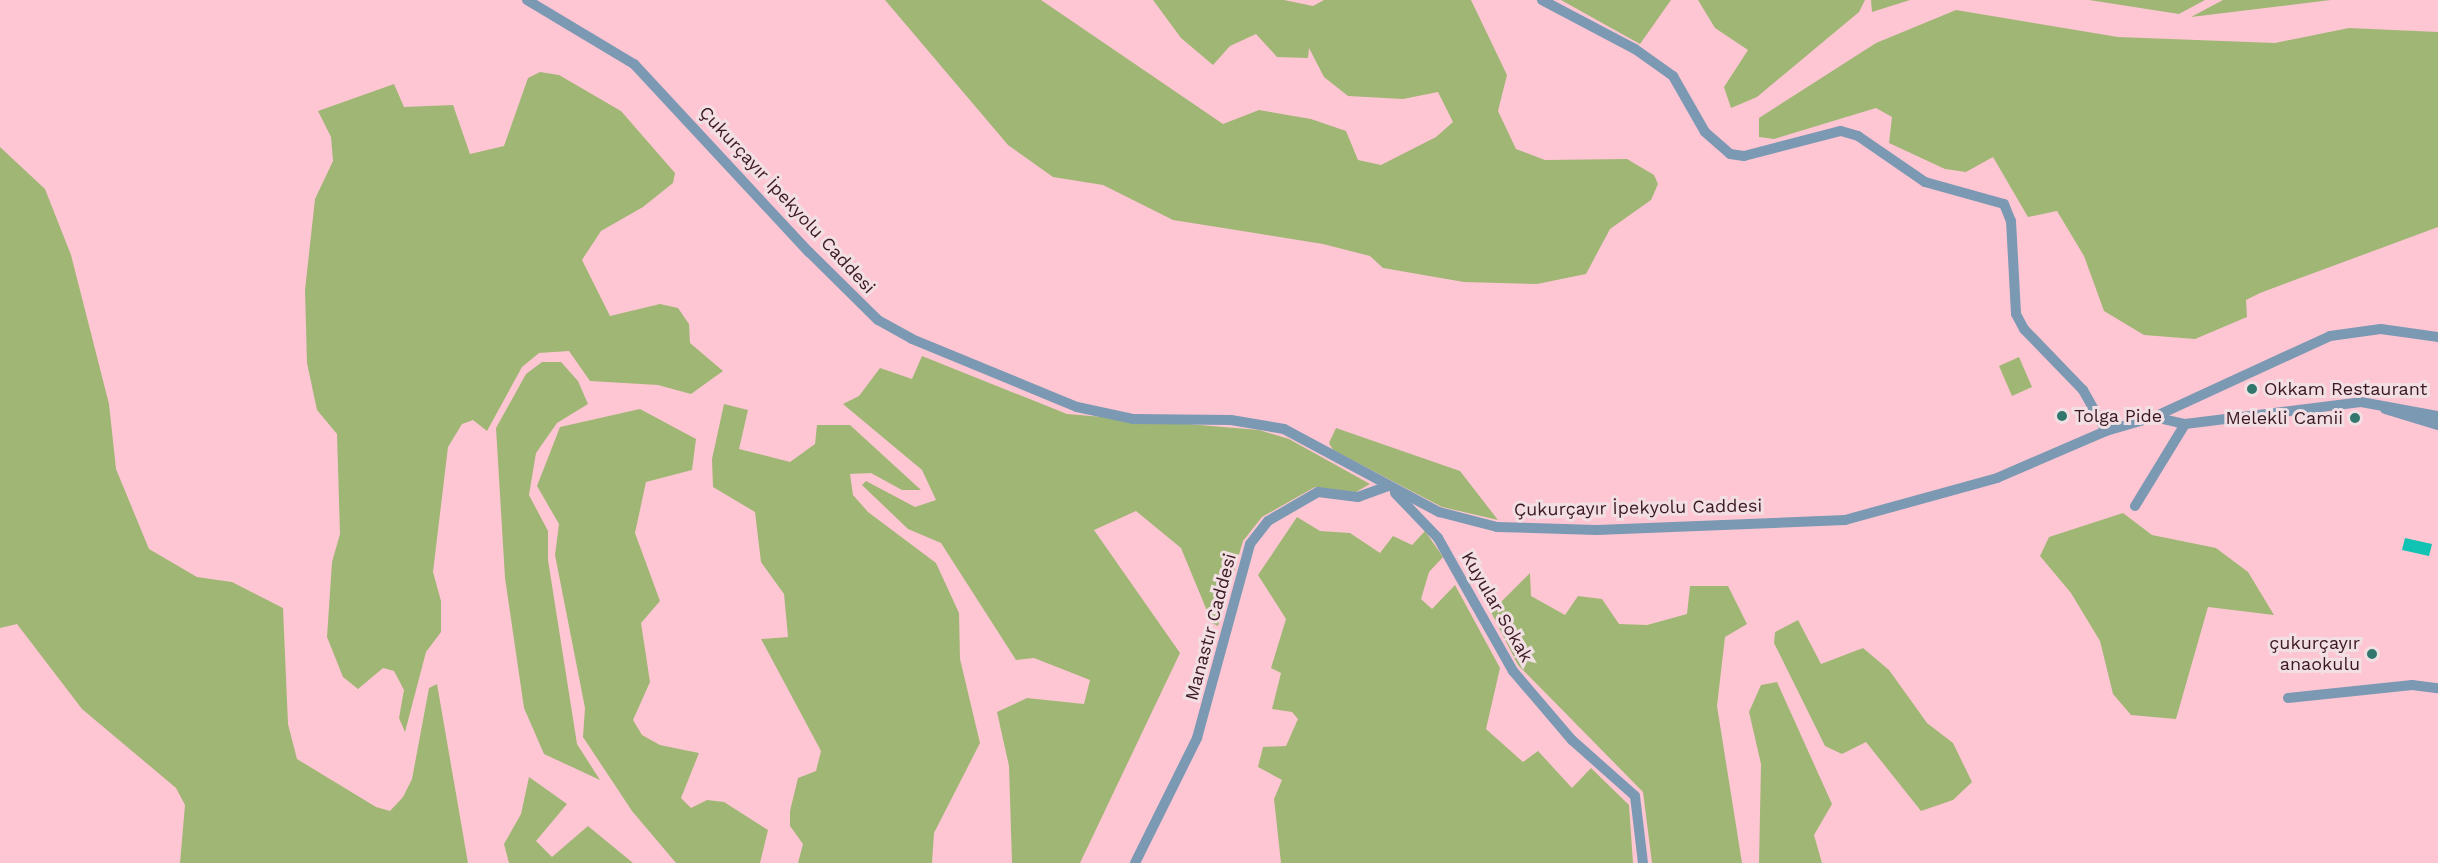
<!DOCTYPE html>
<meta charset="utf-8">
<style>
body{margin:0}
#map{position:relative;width:2438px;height:863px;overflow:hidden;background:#fec6d3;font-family:"Work Sans",sans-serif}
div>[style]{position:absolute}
.green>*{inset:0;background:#a0b675}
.water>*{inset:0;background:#10c3b2}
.tertiary>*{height:10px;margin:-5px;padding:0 5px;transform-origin:5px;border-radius:5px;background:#7b99b2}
.dots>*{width:16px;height:16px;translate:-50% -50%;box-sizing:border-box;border:3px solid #f2dfe3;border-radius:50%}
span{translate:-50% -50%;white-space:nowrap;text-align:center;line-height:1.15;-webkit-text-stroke:6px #f2dfe3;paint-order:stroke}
.street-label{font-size:18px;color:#3b1922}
.poi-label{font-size:18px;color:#3b1922}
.left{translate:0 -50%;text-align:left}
.right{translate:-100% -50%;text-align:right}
</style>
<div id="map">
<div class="green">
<div style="clip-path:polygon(885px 0,1041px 0,1223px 124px,1259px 110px,1311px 119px,1346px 131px,1358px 160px,1381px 165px,1436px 137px,1453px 122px,1438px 92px,1403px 99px,1348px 96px,1324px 77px,1309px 48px,1308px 58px,1277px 57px,1256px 34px,1230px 46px,1213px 65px,1181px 38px,1153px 0,1284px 0,1313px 6px,1324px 0,1471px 0,1507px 75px,1498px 111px,1516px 149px,1545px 160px,1627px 159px,1654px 175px,1658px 184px,1651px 200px,1610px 229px,1586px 274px,1537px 284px,1464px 282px,1383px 268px,1370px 256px,1323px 244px,1173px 220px,1103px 185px,1053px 177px,1008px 145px)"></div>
<div style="clip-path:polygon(1561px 0,1671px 0,1640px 44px)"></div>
<div style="clip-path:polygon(1698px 0,1865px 0,1859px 12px,1757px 97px,1731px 108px,1724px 87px,1748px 50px,1715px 28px)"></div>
<div style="clip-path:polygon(1871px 0,1910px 0,1872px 12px)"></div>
<div style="clip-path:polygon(2089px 0,2205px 0,2179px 14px)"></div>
<div style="clip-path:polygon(2223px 0,2331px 0,2191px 17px)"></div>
<div style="clip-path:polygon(1956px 10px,2118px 37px,2275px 43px,2349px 28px,2438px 32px,2438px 227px,2260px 293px,2246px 300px,2247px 317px,2195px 339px,2144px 335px,2104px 311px,2084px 256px,2057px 211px,2028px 217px,1993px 157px,1966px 172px,1945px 169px,1889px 143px,1892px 117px,1876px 108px,1774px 139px,1759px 137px,1759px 118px,1876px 43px)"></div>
<div style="clip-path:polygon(540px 72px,559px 75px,621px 111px,675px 173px,673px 183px,643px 207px,601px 231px,582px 260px,610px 316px,660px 304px,678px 308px,689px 324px,690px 343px,723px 371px,691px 394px,658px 385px,590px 381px,569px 351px,539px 353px,522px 367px,487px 431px,473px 420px,462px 424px,448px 447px,433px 572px,441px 601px,441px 632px,426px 652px,405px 732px,399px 718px,404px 690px,394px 671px,383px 668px,358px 689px,343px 677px,327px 637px,332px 562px,340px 534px,337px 434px,317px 410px,307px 363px,305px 290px,315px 199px,333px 161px,331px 137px,318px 111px,394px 84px,404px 107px,453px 105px,470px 154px,504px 146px,528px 78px)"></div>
<div style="clip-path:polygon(0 147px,45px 189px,71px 255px,109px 404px,116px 469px,149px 549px,197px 577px,232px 582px,283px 608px,288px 724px,297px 759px,376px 807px,390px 811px,403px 797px,412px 779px,429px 688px,437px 684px,468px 863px,180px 863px,185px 805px,176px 788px,82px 709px,17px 624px,0 628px)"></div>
<div style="clip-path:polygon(922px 356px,1067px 414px,1259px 430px,1289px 439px,1370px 484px,1356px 492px,1315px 487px,1262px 517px,1243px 541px,1218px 626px,1212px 623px,1181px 548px,1136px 511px,1094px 530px,1180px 653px,1080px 863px,1012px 863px,1009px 766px,997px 712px,1027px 698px,1084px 704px,1090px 680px,1034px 658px,1016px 660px,941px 543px,908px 529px,862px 485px,866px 481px,915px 507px,936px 500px,922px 470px,843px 404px,859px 396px,880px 368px,912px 379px)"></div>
<div style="clip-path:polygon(2019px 357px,2032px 387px,2012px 396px,1999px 366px)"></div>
<div style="clip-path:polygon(542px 362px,561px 362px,578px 381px,588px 404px,557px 423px,536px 453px,529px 495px,548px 531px,548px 560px,577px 744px,600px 780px,544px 754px,524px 708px,505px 578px,496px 428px,526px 374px)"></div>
<div style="clip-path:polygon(724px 404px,748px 410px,739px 449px,790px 462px,815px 444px,817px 425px,850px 425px,921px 490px,902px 490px,871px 473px,850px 474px,853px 495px,868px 512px,936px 563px,959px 613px,960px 659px,980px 743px,934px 833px,932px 863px,798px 863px,803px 844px,790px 826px,790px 811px,798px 778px,816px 771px,821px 751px,761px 639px,788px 637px,784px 594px,761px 562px,755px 512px,713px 487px,712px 459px)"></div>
<div style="clip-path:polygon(640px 409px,696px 439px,692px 470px,646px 482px,635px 533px,660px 601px,641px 623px,650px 682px,633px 720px,642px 735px,660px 745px,699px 753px,681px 798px,691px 808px,707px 800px,724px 802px,768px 830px,760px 863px,676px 863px,632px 811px,583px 737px,585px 708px,555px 555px,559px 524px,537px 486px,560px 427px)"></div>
<div style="clip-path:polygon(1336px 428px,1460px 471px,1498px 520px,1442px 507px,1333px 450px,1329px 443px)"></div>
<div style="clip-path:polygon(2123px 513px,2152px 535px,2216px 548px,2248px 572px,2274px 615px,2208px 607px,2176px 719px,2131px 715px,2113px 694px,2100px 641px,2071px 593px,2040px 556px,2049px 537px)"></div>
<div style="clip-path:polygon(1297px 517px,1320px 531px,1350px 533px,1380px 553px,1393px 536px,1412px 545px,1425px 531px,1443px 557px,1429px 572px,1421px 599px,1432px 609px,1455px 585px,1500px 668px,1486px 729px,1523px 762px,1538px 751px,1572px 788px,1591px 768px,1629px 805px,1633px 863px,1281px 863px,1274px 799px,1282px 780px,1258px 767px,1263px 747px,1286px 746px,1298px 719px,1292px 712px,1272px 709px,1281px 673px,1271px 668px,1286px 619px,1258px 575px)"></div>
<div style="clip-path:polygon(1530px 573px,1531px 596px,1565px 615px,1578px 596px,1602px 599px,1619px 624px,1647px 625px,1687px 614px,1690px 586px,1728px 586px,1747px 624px,1725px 637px,1717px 706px,1742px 863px,1652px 863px,1643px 792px,1518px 665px,1491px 612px)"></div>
<div style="clip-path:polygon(1798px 620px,1821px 664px,1863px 648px,1889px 670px,1927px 723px,1953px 743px,1972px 782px,1953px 800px,1921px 811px,1866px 742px,1842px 754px,1825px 746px,1774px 643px,1775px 632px)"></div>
<div style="clip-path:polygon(1777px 682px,1832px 804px,1814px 835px,1822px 863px,1759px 863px,1761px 764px,1749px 712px,1761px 685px)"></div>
<div style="clip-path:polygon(529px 777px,567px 804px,536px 841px,552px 857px,588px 826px,633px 863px,509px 863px,504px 844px,521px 814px)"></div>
</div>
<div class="water">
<div style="clip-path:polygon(2405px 538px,2432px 544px,2429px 556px,2402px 550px)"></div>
</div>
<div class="tertiary">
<div style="left:527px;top:0;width:125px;rotate:30.9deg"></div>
<div style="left:634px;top:64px;width:257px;rotate:47.1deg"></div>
<div style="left:809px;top:252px;width:97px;rotate:44.6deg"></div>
<div style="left:878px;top:320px;width:39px;rotate:29deg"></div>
<div style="left:912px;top:339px;width:178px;rotate:22.4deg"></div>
<div style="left:1077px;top:407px;width:57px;rotate:12.1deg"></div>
<div style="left:1133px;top:419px;width:98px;rotate:0.6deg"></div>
<div style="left:1231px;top:420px;width:54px;rotate:9.6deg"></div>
<div style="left:1284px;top:429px;width:176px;rotate:28.2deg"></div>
<div style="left:1439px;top:512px;width:60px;rotate:14.5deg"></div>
<div style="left:1497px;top:527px;width:100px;rotate:1.7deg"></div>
<div style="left:1597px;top:530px;width:248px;rotate:-2.3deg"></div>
<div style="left:1845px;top:520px;width:158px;rotate:-15.4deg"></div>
<div style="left:1997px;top:478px;width:119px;rotate:-23.3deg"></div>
<div style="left:2106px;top:431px;width:50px;rotate:-16.3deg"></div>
<div style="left:2154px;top:417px;width:32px;rotate:13deg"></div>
<div style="left:2185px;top:424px;width:177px;rotate:-7.1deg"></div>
<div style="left:2361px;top:402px;width:78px;rotate:10.3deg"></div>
<div style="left:1542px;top:0;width:105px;rotate:27.8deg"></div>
<div style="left:1635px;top:49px;width:47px;rotate:35.4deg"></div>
<div style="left:1673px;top:76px;width:64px;rotate:60.3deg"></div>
<div style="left:1705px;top:132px;width:33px;rotate:41deg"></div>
<div style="left:1730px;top:154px;width:14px;rotate:8deg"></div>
<div style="left:1744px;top:156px;width:100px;rotate:-14.5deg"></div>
<div style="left:1841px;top:131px;width:18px;rotate:16deg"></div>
<div style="left:1858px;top:136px;width:81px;rotate:34.5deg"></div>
<div style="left:1925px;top:182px;width:82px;rotate:15.6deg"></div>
<div style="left:2004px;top:204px;width:18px;rotate:68deg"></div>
<div style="left:2011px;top:221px;width:93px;rotate:86.9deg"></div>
<div style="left:2016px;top:314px;width:17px;rotate:62deg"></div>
<div style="left:2024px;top:329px;width:85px;rotate:46deg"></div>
<div style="left:2083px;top:390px;width:47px;rotate:60.7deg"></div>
<div style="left:2385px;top:409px;width:55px;rotate:16.8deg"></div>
<div style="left:2154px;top:417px;width:194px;rotate:-24.7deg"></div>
<div style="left:2330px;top:336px;width:51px;rotate:-7.8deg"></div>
<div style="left:2381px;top:329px;width:58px;rotate:8deg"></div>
<div style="left:1395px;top:493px;width:62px;rotate:46.3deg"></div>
<div style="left:1438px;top:538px;width:153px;rotate:60.6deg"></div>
<div style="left:1513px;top:671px;width:91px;rotate:49.5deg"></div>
<div style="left:1572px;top:740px;width:84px;rotate:41.6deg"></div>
<div style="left:1635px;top:796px;width:67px;rotate:83.2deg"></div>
<div style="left:2135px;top:506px;width:96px;rotate:-58.6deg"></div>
<div style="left:2288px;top:698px;width:125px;rotate:-6deg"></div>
<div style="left:2412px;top:685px;width:26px;rotate:7deg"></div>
<div style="left:1135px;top:863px;width:140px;rotate:-63.6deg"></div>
<div style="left:1197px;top:738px;width:201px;rotate:-74.7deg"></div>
<div style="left:1250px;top:544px;width:29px;rotate:-52deg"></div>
<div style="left:1268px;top:521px;width:58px;rotate:-30.1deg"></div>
<div style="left:1318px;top:492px;width:40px;rotate:7.1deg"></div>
<div style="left:1358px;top:497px;width:32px;rotate:-20deg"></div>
</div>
<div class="dots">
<div style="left:2252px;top:389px;background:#31776e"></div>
<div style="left:2062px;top:416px;background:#31776e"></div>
<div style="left:2355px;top:418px;background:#31776e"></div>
<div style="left:2372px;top:654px;background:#31776e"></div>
</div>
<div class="street-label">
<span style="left:787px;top:200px;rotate:47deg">Çukurçayır İpekyolu Caddesi</span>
<span style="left:1638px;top:508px;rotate:-1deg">Çukurçayır İpekyolu Caddesi</span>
<span style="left:1497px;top:607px;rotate:60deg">Kuyular Sokak</span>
<span style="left:1211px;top:627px;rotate:-75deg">Manastır Caddesi</span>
</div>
<div class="poi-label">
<span class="left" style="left:2264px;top:389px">Okkam Restaurant</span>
<span class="left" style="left:2074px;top:416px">Tolga Pide</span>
<span class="right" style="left:2343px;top:418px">Melekli Camii</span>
<span class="right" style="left:2360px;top:654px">çukurçayır<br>anaokulu</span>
</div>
</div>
